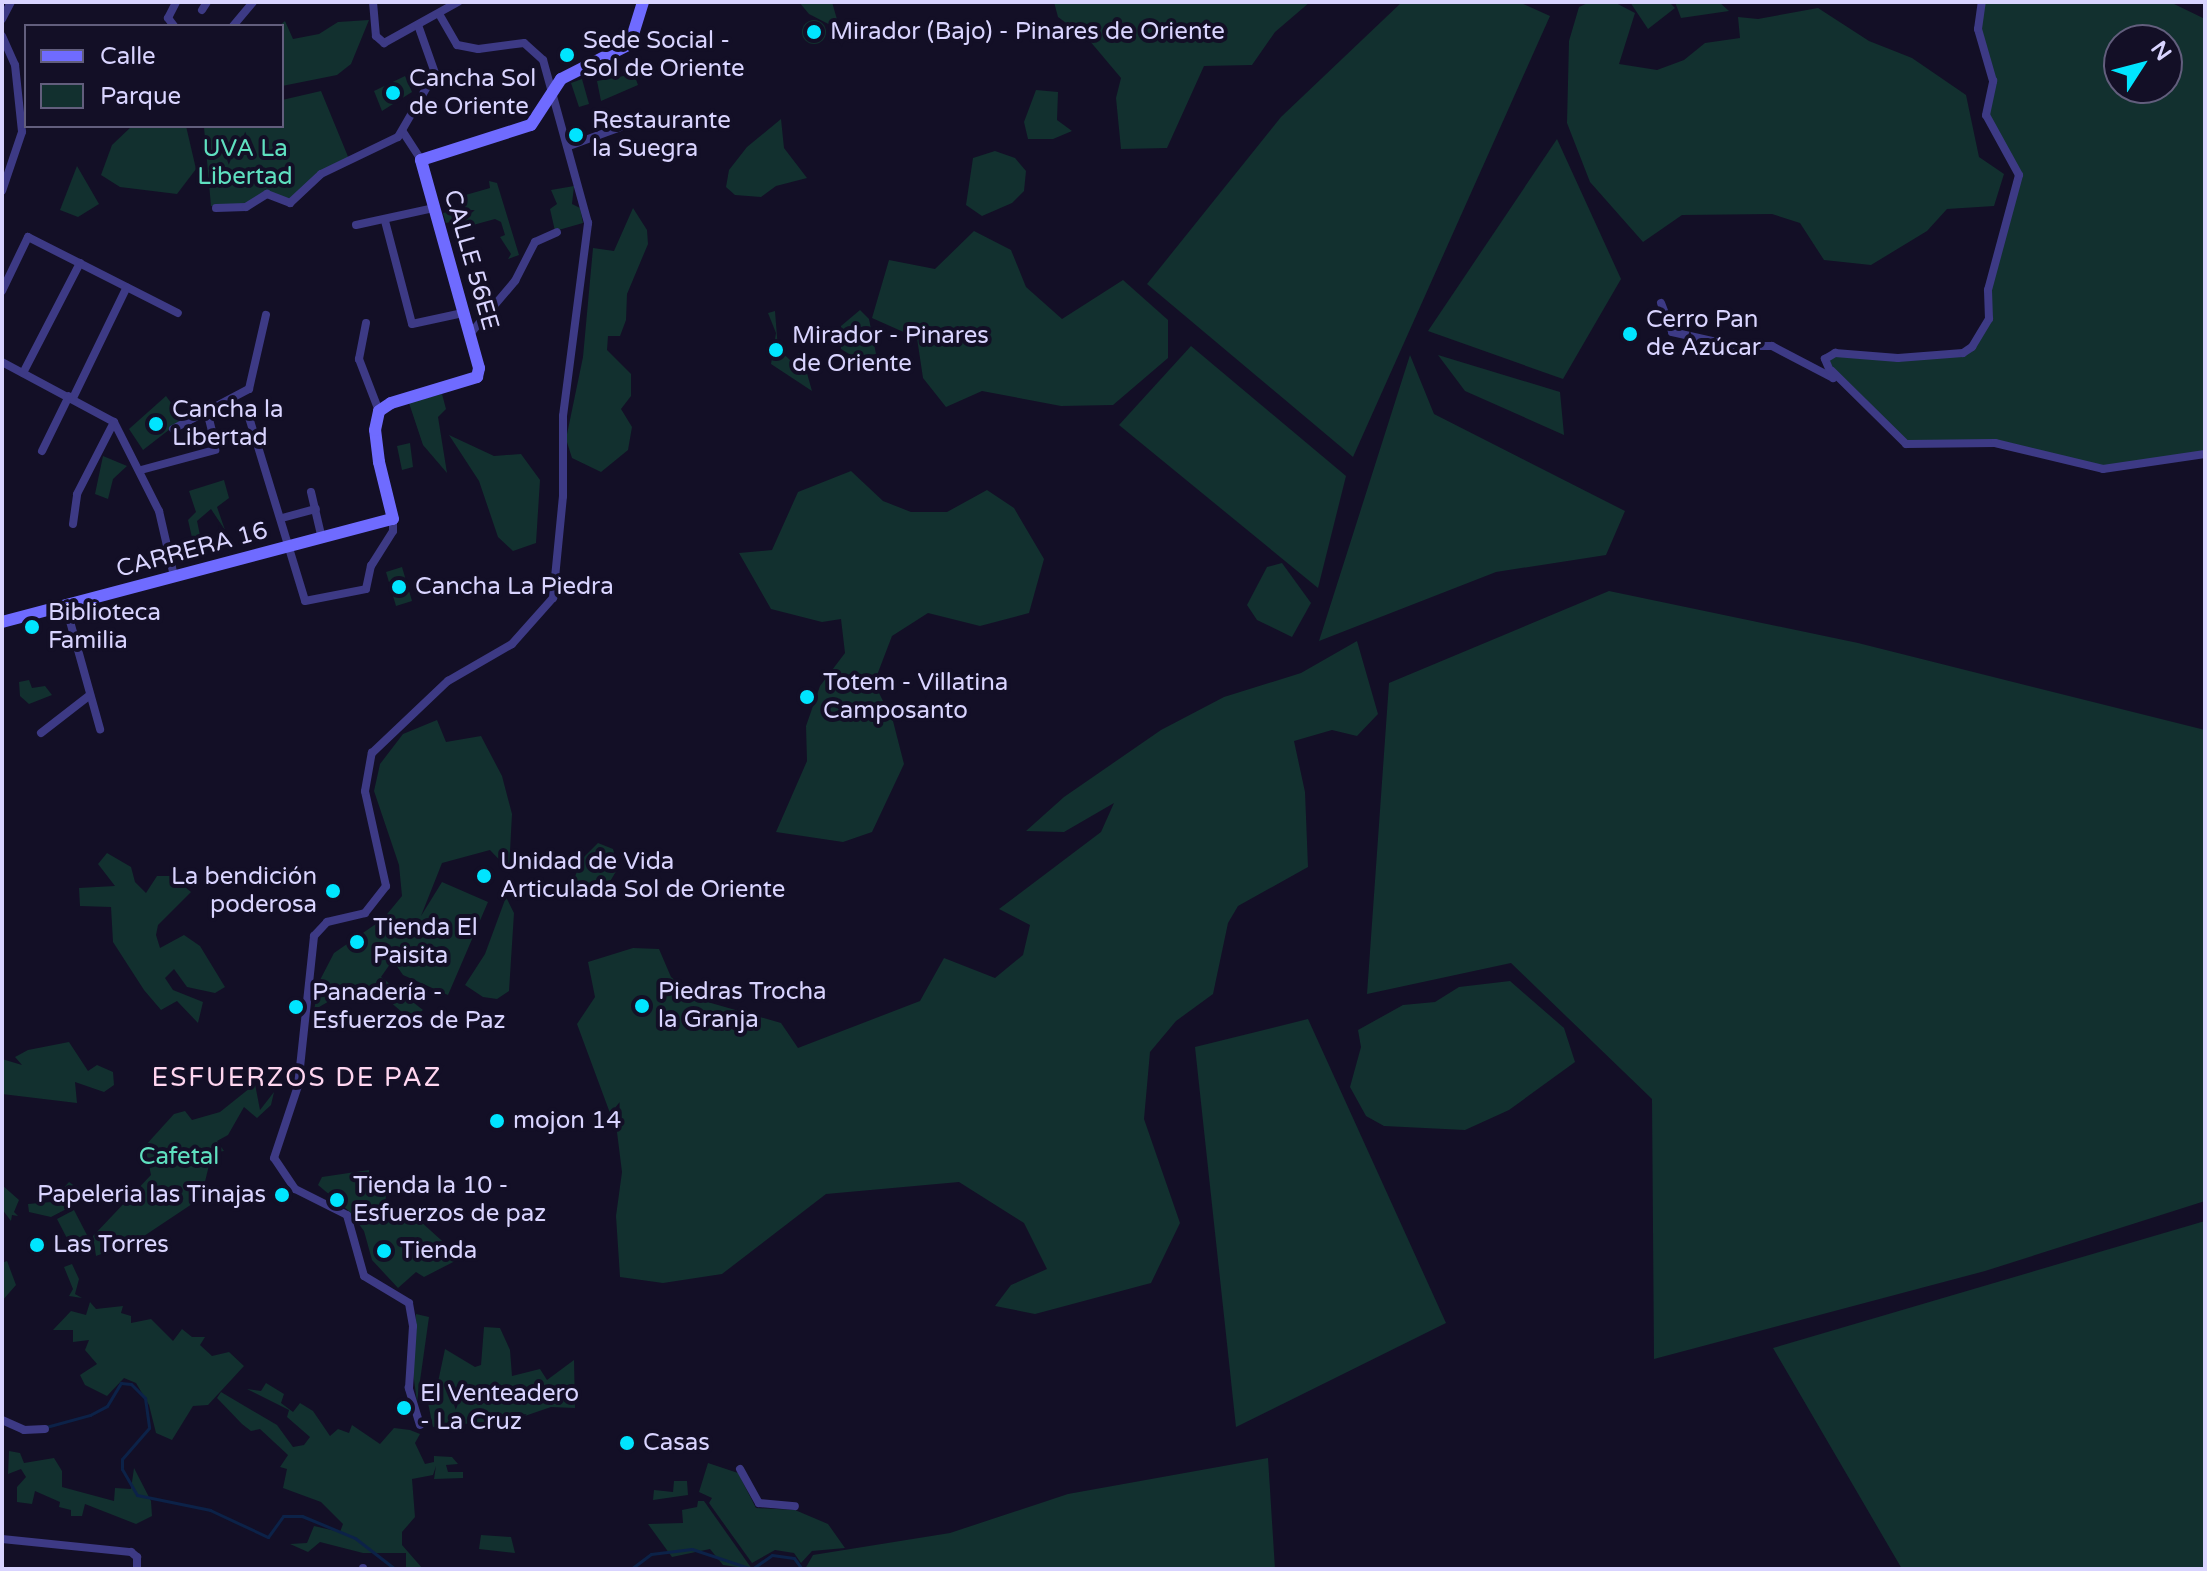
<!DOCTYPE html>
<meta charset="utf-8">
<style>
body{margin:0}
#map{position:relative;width:2207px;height:1571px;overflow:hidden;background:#130f26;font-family:"Varela Round",sans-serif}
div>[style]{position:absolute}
.green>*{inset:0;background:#12302f}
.round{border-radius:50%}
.stream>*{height:3px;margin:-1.5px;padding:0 1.5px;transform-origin:1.5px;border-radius:1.5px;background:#0c2248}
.street>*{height:8px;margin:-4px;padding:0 4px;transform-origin:4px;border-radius:4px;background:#3d3a85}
.secondary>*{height:12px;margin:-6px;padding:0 6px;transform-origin:6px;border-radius:6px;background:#6f6bff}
.dots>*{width:22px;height:22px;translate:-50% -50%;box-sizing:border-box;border:4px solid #130f26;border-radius:50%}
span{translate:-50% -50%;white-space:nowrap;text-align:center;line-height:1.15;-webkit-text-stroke:8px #130f26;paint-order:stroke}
.poi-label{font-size:24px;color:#d9d4ff}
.left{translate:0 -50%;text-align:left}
.right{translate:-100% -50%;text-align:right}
.park-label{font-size:24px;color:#5fe0c0}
.street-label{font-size:24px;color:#d9d4ff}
.neighbourhood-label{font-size:26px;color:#ffd6f0;letter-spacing:2px}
.frame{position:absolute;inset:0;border:4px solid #d9d4ff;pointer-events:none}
.legend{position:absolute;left:24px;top:24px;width:260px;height:104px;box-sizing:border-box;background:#130f26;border:2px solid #625e7d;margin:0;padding:10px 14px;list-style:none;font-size:24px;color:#d9d4ff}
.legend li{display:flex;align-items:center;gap:16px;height:40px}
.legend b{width:40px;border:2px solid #625e7d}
.north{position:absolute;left:2103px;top:24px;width:80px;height:80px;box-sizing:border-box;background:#130f26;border:2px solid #625e7d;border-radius:50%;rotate:54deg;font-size:22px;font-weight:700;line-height:32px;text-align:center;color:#d9d4ff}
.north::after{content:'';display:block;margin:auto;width:28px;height:36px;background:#00e5ff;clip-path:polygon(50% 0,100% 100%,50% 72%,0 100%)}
</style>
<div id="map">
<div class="green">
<div style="clip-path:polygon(799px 2px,832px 2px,840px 30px,809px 14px)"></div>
<div style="clip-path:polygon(1054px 2px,1310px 2px,1275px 32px,1252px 65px,1204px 66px,1167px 148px,1121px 149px,1116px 98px,1121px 78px,1089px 40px,1058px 17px)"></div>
<div style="clip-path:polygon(1402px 2px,1519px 2px,1550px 16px,1353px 457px,1147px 284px,1281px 117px)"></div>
<div style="clip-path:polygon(1590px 2px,1614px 2px,1635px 13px,1619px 64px,1657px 70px,1684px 60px,1705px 43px,1740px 38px,1738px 17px,1758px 19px,1818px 8px,1869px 41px,1912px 58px,1966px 95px,1979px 157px,2004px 174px,1994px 206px,1947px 209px,1927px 231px,1871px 265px,1824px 260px,1800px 223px,1772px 214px,1682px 215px,1643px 242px,1590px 182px,1567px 123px,1569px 41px,1579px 7px)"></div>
<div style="clip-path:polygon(1630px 2px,1669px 2px,1675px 8px,1648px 29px)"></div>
<div style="clip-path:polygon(1675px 2px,1719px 2px,1729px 11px,1681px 18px)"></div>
<div style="clip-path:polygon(evenodd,1982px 2px,2170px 2px,2205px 19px,2205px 454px,2103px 469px,1995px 443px,1906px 444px,1829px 368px,1828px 355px,1874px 359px,1963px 353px,1989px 319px,1986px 307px,2019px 176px,1986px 115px,1993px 81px,1978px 29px,1982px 2px,2119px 40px,2167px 40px,2167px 88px,2119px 88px,2119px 40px)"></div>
<div style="clip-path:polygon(369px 20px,351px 64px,337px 75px,282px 86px,279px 26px,285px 21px,293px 39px,319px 34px,338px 22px)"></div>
<div class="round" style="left:802px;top:20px;width:24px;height:24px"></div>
<div style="clip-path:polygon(634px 74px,638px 85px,601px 101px,597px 81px)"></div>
<div style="clip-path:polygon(405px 76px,412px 92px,382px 111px,374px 91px)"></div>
<div style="clip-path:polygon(582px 79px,589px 104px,579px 107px,571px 83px)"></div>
<div style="clip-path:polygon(1036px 90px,1058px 92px,1057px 120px,1072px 131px,1053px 139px,1028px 139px,1024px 122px)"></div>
<div style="clip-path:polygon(321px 91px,349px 159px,290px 201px,276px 195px,230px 207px,211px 206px,204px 127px,282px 126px,282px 100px)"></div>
<div style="clip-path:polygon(781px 119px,784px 148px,807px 178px,776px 186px,761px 197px,735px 195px,726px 187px,729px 170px,747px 147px)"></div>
<div style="clip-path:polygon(132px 126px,186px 126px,196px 169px,177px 194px,120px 187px,101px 175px,112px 145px)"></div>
<div style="clip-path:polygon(1557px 139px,1621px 279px,1563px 379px,1428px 331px)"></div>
<div style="clip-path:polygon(995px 151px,1015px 158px,1026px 171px,1024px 191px,1012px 203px,982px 216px,966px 205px,973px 158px)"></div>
<div style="clip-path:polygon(77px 166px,99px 204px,78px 217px,60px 210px)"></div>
<div style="clip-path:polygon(489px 181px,497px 183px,519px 255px,508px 259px,511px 254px,500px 237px,505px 235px,501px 222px,495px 219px,462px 228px,460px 220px,446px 223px,443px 213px,461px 209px,462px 196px,490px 188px)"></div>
<div style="clip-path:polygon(574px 186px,572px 204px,580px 208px,583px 223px,555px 231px,550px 209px,557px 204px,551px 190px)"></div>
<div style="clip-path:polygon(633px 208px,647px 230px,648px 244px,627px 294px,626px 320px,620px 336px,608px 336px,607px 350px,631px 374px,631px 396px,621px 409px,632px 427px,628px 450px,601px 472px,572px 458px,566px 439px,583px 357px,593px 248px,614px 251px)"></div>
<div style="clip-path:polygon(974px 231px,1011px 250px,1026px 287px,1062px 319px,1123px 280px,1168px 320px,1168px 358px,1113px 405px,1061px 406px,982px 391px,946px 407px,923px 378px,917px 338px,872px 318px,889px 260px,935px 269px)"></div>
<div style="clip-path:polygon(860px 310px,869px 319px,876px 354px,854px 357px,841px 349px,841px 326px)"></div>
<div style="clip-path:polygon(775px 311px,778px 349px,790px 360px,801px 352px,812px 391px,771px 364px,776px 333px,768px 313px)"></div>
<div style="clip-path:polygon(1191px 346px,1346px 476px,1318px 588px,1119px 425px)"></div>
<div style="clip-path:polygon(1410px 355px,1434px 414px,1625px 511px,1606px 555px,1496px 572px,1319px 641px)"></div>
<div style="clip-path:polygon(1438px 355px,1560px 392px,1564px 435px,1465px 391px)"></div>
<div style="clip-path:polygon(442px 394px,446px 409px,438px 417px,447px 473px,423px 445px,409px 403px)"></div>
<div style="clip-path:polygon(166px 396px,183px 419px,143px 450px,129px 429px)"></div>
<div style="clip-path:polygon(449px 435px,494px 456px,521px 454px,540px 480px,536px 543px,513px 551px,498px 537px,479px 481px)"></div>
<div style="clip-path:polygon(410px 443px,413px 467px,402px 470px,397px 446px)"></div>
<div style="clip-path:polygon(103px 456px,127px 466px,113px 479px,108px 499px,95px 494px)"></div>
<div style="clip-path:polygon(851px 471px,883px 501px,911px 512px,947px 512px,987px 490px,1014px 508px,1044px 559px,1029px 613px,980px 626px,928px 613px,892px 636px,874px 683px,893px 721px,904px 764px,872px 832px,843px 842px,776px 832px,807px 761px,806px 726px,820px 686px,845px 653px,841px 619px,822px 622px,771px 609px,739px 553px,772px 550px,798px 492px)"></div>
<div style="clip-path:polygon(224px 480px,229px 498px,217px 507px,225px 530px,211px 509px,197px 521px,201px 540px,193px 542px,188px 520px,196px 512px,189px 491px)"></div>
<div style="clip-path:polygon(1282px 563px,1311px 603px,1292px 637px,1257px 620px,1247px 605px,1267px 567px)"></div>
<div style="clip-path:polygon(402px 567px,412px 601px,396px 606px,386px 572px)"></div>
<div style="clip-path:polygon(1609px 591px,1858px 643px,2205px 730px,2205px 1201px,1985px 1271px,1654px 1359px,1652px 1099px,1511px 963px,1367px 994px,1389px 683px)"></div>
<div style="clip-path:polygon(1357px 641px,1378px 714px,1357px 736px,1332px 730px,1294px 741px,1305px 792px,1308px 867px,1238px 906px,1228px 923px,1213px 994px,1176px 1021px,1150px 1052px,1144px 1119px,1180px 1223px,1151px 1283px,1035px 1314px,995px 1306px,1011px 1285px,1047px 1269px,1024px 1223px,959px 1182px,826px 1194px,722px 1274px,663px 1283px,620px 1277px,616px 1216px,622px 1172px,617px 1132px,577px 1024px,595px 997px,588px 962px,633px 948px,659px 949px,671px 977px,697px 999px,781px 1023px,798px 1048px,920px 1001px,944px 958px,995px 978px,1023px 955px,1030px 925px,999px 909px,1101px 832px,1114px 803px,1064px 832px,1026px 831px,1064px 797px,1161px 730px,1224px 697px,1301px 673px)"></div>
<div style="clip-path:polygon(29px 680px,32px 688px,45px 686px,52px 695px,29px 704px,20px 696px,19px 682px)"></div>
<div style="clip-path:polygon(437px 720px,446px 742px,481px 736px,502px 776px,512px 814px,509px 870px,490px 850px,442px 863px,421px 916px,442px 882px,488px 902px,448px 995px,403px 975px,394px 962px,404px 944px,381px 977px,423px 1010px,411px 1020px,380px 993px,369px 998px,343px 993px,314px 1010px,320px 980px,334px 953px,383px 919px,402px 896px,399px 865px,374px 791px,380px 764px,403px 734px)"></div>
<div style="clip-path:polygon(598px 843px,613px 849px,618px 868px,605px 890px,571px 888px,581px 860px)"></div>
<div style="clip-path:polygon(107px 853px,131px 867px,135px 882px,146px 893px,157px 876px,172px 876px,191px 892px,158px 925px,156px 935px,160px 948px,184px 935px,200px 946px,225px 987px,215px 993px,187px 987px,174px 969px,165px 978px,173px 990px,203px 1002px,198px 1023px,177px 1001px,161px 1010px,144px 990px,113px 942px,111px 907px,80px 906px,79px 888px,115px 886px,98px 864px)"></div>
<div style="clip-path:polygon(506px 897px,514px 913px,509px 991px,497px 999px,483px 997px,465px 985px,485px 954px)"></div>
<div style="clip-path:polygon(1510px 981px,1564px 1028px,1575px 1062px,1509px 1110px,1465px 1130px,1384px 1126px,1366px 1116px,1350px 1087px,1361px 1047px,1358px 1030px,1403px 1005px,1435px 1002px,1459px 987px)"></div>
<div style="clip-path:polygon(1308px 1019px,1446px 1323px,1236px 1427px,1195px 1047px)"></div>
<div style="clip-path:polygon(69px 1042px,88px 1071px,97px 1065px,113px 1072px,114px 1085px,104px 1092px,75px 1082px,77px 1103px,2px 1094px,2px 1059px,22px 1065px,15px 1057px,28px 1050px)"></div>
<div style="clip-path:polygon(255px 1084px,260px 1110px,274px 1092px,271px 1105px,257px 1118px,244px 1107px,228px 1135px,217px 1141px,224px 1151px,212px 1153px,201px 1198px,138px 1240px,96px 1256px,93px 1236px,151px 1175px,145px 1146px,174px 1114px,185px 1111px,192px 1120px,220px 1112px)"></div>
<div style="clip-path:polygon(369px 1170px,370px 1179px,380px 1178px,386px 1191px,385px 1216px,403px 1214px,420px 1221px,461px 1258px,424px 1277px,416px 1272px,398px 1288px,372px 1260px,364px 1231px,349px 1211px,318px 1185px,322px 1177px)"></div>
<div style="clip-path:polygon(69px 1182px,83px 1192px,74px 1205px,51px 1217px,29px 1212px,28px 1204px,51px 1202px)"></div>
<div style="clip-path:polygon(2px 1185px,19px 1200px,14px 1212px,18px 1216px,12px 1215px,11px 1221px,2px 1209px)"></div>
<div style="clip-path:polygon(74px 1210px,88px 1237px,71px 1246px,57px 1219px)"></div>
<div style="clip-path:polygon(2205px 1221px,2205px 1569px,1902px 1569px,1773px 1348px)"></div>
<div style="clip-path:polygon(7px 1261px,16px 1285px,2px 1301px,2px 1263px)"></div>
<div style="clip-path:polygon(72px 1264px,79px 1279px,75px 1294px,82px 1298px,69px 1296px,73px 1289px,64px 1267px)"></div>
<div style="clip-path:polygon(90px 1302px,96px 1309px,123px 1306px,121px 1313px,131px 1316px,131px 1323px,151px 1319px,173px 1341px,182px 1329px,192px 1337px,205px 1337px,200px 1345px,212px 1356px,229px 1352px,244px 1366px,208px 1405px,193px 1406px,172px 1440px,156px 1433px,149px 1405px,136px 1383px,124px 1378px,107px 1396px,85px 1385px,80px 1375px,97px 1364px,85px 1350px,89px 1340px,73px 1342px,73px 1330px,53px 1330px,71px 1311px,86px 1315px)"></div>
<div style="clip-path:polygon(416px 1314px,429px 1317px,417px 1402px,412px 1365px)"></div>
<div style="clip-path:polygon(484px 1327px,500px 1328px,510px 1350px,512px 1376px,540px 1369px,547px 1380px,574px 1360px,575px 1408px,551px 1407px,516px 1419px,433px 1427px,424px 1384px,438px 1382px,445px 1349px,475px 1367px,481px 1365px)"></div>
<div style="clip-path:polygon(266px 1383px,284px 1394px,281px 1403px,293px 1412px,300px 1403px,313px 1411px,330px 1436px,338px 1429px,349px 1433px,352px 1425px,380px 1444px,394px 1428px,410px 1430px,420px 1434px,415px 1443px,425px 1464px,434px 1462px,434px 1456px,452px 1457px,458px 1464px,446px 1465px,448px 1472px,463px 1472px,463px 1478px,434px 1479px,436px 1466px,433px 1475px,412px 1479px,415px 1517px,402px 1532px,402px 1545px,423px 1569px,406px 1569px,406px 1553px,363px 1553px,320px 1542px,308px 1552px,290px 1544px,307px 1543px,314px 1526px,340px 1532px,343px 1524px,321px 1502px,283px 1488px,287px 1469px,280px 1467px,288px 1455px,260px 1429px,251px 1431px,242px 1424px,217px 1398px,221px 1392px,277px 1425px,293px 1447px,304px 1445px,310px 1437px,287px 1417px,289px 1410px,247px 1389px,261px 1391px)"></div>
<div style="clip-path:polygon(9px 1451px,20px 1453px,24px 1463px,54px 1458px,62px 1471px,62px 1487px,114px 1501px,115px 1488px,131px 1489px,134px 1468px,151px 1501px,152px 1516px,136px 1524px,85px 1504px,82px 1516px,71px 1516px,71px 1510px,59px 1507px,60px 1502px,35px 1491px,32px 1504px,17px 1502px,17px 1487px,26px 1477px,21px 1469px,8px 1474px)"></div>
<div style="clip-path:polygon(1268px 1458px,1275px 1569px,805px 1569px,813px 1555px,950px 1533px,1068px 1494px)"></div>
<div style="clip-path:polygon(708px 1463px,738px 1473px,756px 1508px,795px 1510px,828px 1524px,845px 1548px,812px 1551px,801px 1563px,794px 1553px,775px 1550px,752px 1563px,709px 1503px,712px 1498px,699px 1492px)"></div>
<div style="clip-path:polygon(674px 1481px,687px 1481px,688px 1495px,653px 1500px,654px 1490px,673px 1492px)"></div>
<div style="clip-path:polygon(698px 1501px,704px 1501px,752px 1569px,723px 1565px,710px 1549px,672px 1557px,648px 1524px,683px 1523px,682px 1510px,697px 1507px)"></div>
<div style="clip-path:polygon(481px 1535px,511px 1537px,515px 1553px,479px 1549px)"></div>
</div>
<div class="stream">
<div style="left:46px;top:1427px;width:46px;rotate:-15.3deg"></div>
<div style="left:90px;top:1415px;width:19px;rotate:-28deg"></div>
<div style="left:107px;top:1406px;width:27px;rotate:-59deg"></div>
<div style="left:121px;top:1383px;width:10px;rotate:6deg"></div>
<div style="left:131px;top:1384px;width:20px;rotate:45deg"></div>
<div style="left:145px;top:1398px;width:30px;rotate:82deg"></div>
<div style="left:149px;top:1428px;width:41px;rotate:131.1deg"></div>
<div style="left:122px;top:1459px;width:10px;rotate:90deg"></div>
<div style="left:122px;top:1469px;width:30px;rotate:60deg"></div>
<div style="left:137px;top:1495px;width:75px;rotate:11.6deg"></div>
<div style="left:210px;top:1510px;width:64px;rotate:25deg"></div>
<div style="left:268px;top:1537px;width:26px;rotate:-54deg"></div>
<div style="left:283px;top:1516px;width:19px"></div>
<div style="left:302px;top:1516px;width:57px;rotate:22.5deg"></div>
<div style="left:355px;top:1538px;width:51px;rotate:37.8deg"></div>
<div style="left:631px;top:1569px;width:25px;rotate:-37deg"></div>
<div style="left:651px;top:1554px;width:41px;rotate:-7deg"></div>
<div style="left:692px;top:1549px;width:63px;rotate:18.4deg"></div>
<div style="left:752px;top:1569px;width:24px;rotate:-35deg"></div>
<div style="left:772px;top:1555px;width:22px;rotate:8deg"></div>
<div style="left:794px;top:1558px;width:14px;rotate:54deg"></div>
</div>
<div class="street">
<div style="left:373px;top:2px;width:34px;rotate:85deg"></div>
<div style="left:376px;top:36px;width:11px;rotate:41deg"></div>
<div style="left:384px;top:43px;width:85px;rotate:-29deg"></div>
<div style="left:202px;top:10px;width:9px;rotate:-58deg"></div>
<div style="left:2px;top:19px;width:19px;rotate:-62deg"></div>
<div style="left:174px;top:26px;width:10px;rotate:-127deg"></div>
<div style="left:168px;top:18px;width:18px;rotate:-63deg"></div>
<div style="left:233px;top:26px;width:31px;rotate:-50deg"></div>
<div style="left:2px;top:36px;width:32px;rotate:66deg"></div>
<div style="left:15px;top:65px;width:67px;rotate:84deg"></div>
<div style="left:22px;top:132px;width:62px;rotate:108.7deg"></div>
<div style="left:403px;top:132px;width:33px;rotate:57deg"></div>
<div style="left:569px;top:146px;width:61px;rotate:-20.2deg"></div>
<div style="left:216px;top:208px;width:30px;rotate:-2deg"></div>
<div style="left:246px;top:207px;width:25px;rotate:-32deg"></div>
<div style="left:267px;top:194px;width:25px;rotate:21deg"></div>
<div style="left:290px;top:203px;width:42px;rotate:-43.1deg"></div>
<div style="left:321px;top:174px;width:85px;rotate:-25.7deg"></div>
<div style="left:398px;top:137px;width:74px;rotate:-60deg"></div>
<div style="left:435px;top:73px;width:51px;rotate:-109.5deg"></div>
<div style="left:385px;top:221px;width:106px;rotate:75.3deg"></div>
<div style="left:412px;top:324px;width:52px;rotate:-12.2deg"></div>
<div style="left:356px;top:225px;width:79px;rotate:-12.4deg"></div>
<div style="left:2px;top:291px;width:60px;rotate:-64.3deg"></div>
<div style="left:28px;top:237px;width:168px;rotate:26.9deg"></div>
<div style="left:1661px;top:303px;width:31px;rotate:69deg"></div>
<div style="left:1672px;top:332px;width:65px;rotate:12.5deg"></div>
<div style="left:1735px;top:346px;width:37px"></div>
<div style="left:1772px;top:346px;width:69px;rotate:27.7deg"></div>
<div style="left:1833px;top:378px;width:21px;rotate:-113deg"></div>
<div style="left:1825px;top:359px;width:12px;rotate:-31deg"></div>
<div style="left:1835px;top:353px;width:63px;rotate:4.5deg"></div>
<div style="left:1898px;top:358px;width:65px;rotate:-4.4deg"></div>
<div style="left:1963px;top:353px;width:11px;rotate:-34deg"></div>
<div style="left:1972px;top:347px;width:33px;rotate:-59deg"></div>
<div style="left:1989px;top:319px;width:29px;rotate:-92deg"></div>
<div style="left:1988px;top:290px;width:119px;rotate:-74.9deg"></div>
<div style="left:2019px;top:175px;width:68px;rotate:-118.8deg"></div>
<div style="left:1986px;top:115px;width:35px;rotate:-78deg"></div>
<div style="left:1993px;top:81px;width:54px;rotate:-106.1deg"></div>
<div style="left:1978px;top:29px;width:27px;rotate:-82deg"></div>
<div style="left:366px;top:323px;width:37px;rotate:101deg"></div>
<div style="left:359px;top:359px;width:56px;rotate:69deg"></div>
<div style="left:470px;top:334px;width:70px;rotate:-49.7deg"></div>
<div style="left:515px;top:281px;width:44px;rotate:-62.9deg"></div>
<div style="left:535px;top:242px;width:24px;rotate:-24deg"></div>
<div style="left:2px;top:362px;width:127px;rotate:28.2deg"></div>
<div style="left:114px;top:422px;width:100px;rotate:63.2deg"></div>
<div style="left:159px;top:511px;width:67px;rotate:77deg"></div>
<div style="left:1832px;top:371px;width:104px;rotate:44.6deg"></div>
<div style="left:1906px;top:444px;width:89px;rotate:-0.6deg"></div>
<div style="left:1995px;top:443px;width:111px;rotate:13.5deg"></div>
<div style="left:2103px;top:469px;width:103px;rotate:-8.4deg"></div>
<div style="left:23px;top:373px;width:124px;rotate:-62.6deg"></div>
<div style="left:73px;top:398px;width:123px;rotate:-64.1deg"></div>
<div style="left:207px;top:411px;width:33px;rotate:76deg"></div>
<div style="left:248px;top:414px;width:195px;rotate:73deg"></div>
<div style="left:305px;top:601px;width:62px;rotate:-11.1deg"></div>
<div style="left:366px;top:589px;width:24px;rotate:-78deg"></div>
<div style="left:371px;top:566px;width:41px;rotate:-57.8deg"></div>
<div style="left:393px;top:531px;width:12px;rotate:-90deg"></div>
<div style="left:173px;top:429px;width:86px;rotate:-27.8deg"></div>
<div style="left:249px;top:389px;width:76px;rotate:-77.1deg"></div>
<div style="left:42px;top:451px;width:61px;rotate:-63.9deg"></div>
<div style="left:141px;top:470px;width:77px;rotate:-15.1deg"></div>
<div style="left:311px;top:492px;width:48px;rotate:76.8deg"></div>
<div style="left:282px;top:518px;width:35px;rotate:-15deg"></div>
<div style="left:73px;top:524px;width:30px;rotate:-82deg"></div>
<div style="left:77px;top:494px;width:81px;rotate:-62.8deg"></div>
<div style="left:66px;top:607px;width:127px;rotate:74.4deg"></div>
<div style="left:41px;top:733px;width:62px;rotate:-37.8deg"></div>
<div style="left:2px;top:1420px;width:24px;rotate:24deg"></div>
<div style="left:24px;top:1430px;width:21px;rotate:-3deg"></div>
<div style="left:420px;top:1425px;width:39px;rotate:-107deg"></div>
<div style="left:409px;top:1388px;width:62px;rotate:-86.3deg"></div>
<div style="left:413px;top:1326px;width:23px;rotate:-100deg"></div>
<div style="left:409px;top:1303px;width:52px;rotate:-149deg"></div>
<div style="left:364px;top:1276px;width:63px;rotate:-105.6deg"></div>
<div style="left:347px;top:1215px;width:58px;rotate:-153.4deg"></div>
<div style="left:295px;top:1189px;width:37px;rotate:-124deg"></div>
<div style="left:274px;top:1158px;width:76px;rotate:-71.6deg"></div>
<div style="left:298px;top:1086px;width:151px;rotate:-83.9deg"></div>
<div style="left:314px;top:936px;width:19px;rotate:-47deg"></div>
<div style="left:327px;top:922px;width:39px;rotate:-13deg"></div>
<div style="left:365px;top:913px;width:34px;rotate:-52deg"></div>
<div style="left:386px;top:886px;width:97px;rotate:-102.5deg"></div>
<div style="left:365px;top:791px;width:39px;rotate:-80deg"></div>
<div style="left:372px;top:753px;width:105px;rotate:-43.5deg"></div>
<div style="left:448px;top:681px;width:74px;rotate:-30deg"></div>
<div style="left:512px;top:644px;width:62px;rotate:-48.3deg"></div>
<div style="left:553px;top:598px;width:102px;rotate:-84.4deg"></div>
<div style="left:563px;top:496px;width:80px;rotate:-90deg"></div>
<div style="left:563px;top:416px;width:195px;rotate:-82.6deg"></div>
<div style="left:588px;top:223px;width:169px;rotate:-105.4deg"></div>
<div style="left:543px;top:60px;width:25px;rotate:-138deg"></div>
<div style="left:524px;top:43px;width:46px;rotate:172.6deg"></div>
<div style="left:478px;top:49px;width:21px;rotate:-169deg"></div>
<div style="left:457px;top:45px;width:34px;rotate:-120deg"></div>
<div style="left:740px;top:1469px;width:39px;rotate:61deg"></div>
<div style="left:759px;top:1503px;width:36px;rotate:5deg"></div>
<div style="left:2px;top:1539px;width:130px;rotate:5.8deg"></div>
<div style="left:131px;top:1552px;width:8px;rotate:40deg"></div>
<div style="left:137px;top:1557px;width:12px;rotate:90deg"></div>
<div style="left:363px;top:1568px;width:1px;rotate:90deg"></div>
</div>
<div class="secondary">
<div style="left:2px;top:622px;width:404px;rotate:-14.8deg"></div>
<div style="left:393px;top:519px;width:59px;rotate:-103.8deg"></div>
<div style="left:379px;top:462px;width:32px;rotate:-97deg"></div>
<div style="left:375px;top:430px;width:19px;rotate:-78deg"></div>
<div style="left:379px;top:411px;width:14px;rotate:-34deg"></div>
<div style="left:391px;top:403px;width:90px;rotate:-16.8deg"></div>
<div style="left:477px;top:377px;width:9px;rotate:-77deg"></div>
<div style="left:479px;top:368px;width:216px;rotate:-105.6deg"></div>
<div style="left:421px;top:160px;width:115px;rotate:-17.7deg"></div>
<div style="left:531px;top:125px;width:55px;rotate:-56.9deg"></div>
<div style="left:561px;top:79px;width:77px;rotate:-26.9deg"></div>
<div style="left:630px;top:44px;width:44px;rotate:-72.8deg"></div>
</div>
<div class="dots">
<div style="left:814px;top:32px;background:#00e5ff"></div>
<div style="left:567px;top:55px;background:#00e5ff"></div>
<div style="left:393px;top:93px;background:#00e5ff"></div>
<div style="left:576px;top:135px;background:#00e5ff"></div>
<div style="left:1630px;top:334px;background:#00e5ff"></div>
<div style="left:776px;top:350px;background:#00e5ff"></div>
<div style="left:156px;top:424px;background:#00e5ff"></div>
<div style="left:399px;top:587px;background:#00e5ff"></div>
<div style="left:32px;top:627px;background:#00e5ff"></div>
<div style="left:807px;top:697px;background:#00e5ff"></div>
<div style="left:484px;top:876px;background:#00e5ff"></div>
<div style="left:333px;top:891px;background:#00e5ff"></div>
<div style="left:357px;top:942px;background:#00e5ff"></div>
<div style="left:642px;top:1006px;background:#00e5ff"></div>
<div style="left:296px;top:1007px;background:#00e5ff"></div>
<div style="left:497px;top:1121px;background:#00e5ff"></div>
<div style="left:282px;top:1195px;background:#00e5ff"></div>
<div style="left:337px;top:1200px;background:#00e5ff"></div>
<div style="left:37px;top:1245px;background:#00e5ff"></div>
<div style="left:384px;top:1251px;background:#00e5ff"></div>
<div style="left:404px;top:1408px;background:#00e5ff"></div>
<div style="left:627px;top:1443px;background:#00e5ff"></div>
</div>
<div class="poi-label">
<span class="left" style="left:830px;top:32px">Mirador (Bajo) - Pinares de Oriente</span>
<span class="left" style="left:583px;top:55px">Sede Social -<br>Sol de Oriente</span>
<span class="left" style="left:409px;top:93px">Cancha Sol<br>de Oriente</span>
<span class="left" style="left:592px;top:135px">Restaurante<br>la Suegra</span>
<span class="left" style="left:1646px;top:334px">Cerro Pan<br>de Azúcar</span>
<span class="left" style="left:792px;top:350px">Mirador - Pinares<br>de Oriente</span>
<span class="left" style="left:172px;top:424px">Cancha la<br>Libertad</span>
<span class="left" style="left:415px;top:587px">Cancha La Piedra</span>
<span class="left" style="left:48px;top:627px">Biblioteca<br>Familia</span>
<span class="left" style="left:823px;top:697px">Totem - Villatina<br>Camposanto</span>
<span class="left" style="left:500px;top:876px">Unidad de Vida<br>Articulada Sol de Oriente</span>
<span class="right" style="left:317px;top:891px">La bendición<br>poderosa</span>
<span class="left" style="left:373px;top:942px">Tienda El<br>Paisita</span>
<span class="left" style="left:658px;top:1006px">Piedras Trocha<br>la Granja</span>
<span class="left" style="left:312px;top:1007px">Panadería -<br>Esfuerzos de Paz</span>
<span class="left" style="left:513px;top:1121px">mojon 14</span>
<span class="left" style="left:353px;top:1200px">Tienda la 10 -<br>Esfuerzos de paz</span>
<span class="right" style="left:266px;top:1195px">Papeleria las Tinajas</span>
<span class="left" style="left:53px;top:1245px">Las Torres</span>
<span class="left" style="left:400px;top:1251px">Tienda</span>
<span class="left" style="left:420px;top:1408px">El Venteadero<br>- La Cruz</span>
<span class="left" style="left:643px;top:1443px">Casas</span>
</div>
<div class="park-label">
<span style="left:245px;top:163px">UVA La<br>Libertad</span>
<span style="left:179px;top:1157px">Cafetal</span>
</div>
<div class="street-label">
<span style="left:471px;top:260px;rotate:74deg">CALLE 56EE</span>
<span style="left:192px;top:550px;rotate:-15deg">CARRERA 16</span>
</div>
<div class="neighbourhood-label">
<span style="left:297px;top:1078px">ESFUERZOS DE PAZ</span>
</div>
<div class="frame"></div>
<ul class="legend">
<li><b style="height:10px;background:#6f6bff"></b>Calle</li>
<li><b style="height:22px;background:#12302f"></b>Parque</li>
</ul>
<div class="north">N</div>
</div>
